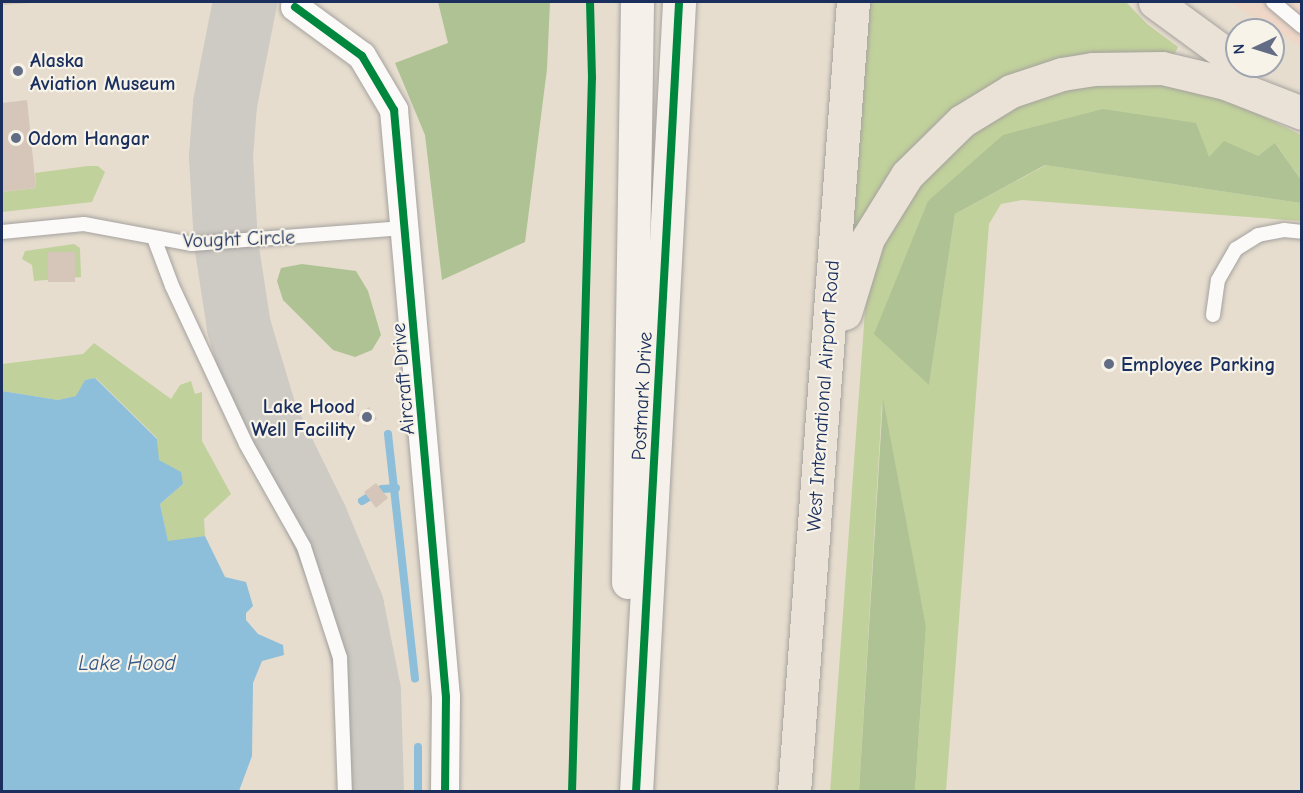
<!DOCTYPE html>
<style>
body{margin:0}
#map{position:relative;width:1303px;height:793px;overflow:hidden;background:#e6ddce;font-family:"Comic Neue",sans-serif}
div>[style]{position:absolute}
.built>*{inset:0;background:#efd7c8}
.green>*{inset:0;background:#c1d19b}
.forest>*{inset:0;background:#aec294}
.water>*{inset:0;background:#8dbeda}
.stream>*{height:8px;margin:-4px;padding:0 4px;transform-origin:4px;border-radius:4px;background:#8dbeda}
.taxiway>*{height:64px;margin:-32px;padding:0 32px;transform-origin:32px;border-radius:32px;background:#cecac4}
.building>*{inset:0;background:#d6c6ba}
.roads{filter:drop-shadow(0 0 2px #a5a29f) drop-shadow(0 0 2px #a5a29f)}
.lane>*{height:14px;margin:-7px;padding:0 7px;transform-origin:7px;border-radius:7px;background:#fbfaf8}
.street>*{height:28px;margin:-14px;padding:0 14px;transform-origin:14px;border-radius:14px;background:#fbfaf8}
.secondary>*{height:33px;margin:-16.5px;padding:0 16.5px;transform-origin:16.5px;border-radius:16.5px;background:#f5f1ea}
.primary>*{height:33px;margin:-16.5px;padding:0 16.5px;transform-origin:16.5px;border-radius:16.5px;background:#ebe2d7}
.cycleway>*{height:8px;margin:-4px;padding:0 4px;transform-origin:4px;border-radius:4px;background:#00873e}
.dots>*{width:16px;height:16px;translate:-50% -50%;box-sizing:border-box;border:3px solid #f7f3e8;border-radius:50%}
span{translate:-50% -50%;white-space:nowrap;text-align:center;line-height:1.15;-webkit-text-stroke:4.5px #f7f3e8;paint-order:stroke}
.poi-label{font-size:20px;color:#1b2f5e;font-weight:700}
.left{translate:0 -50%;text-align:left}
.right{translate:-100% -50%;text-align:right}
.street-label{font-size:20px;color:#1b2f5e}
.water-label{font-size:21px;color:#325685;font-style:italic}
.frame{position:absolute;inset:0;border:3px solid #1b2f5e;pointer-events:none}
.north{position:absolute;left:1225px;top:18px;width:60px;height:60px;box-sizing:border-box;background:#f7f3e8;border:2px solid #9fa5b1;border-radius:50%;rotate:266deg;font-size:16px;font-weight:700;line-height:24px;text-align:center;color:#1b2f5e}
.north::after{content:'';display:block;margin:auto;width:21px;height:27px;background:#626c85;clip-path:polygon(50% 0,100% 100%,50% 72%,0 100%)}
</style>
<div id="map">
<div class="built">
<div style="clip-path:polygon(1230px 2px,1301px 2px,1301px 47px)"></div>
</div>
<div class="green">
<div style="clip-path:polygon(870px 2px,1126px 2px,1147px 24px,1178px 47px,1174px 55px,976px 95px,944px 115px,890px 172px,853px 235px)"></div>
<div style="clip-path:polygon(1153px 81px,1227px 99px,1301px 135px,1301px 180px,1276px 144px,1258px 156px,1209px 157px,1103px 110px,928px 201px,929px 384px,955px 214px,1046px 165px,1301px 203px,1301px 221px,1022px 200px,1001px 204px,989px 224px,946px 791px,915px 791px,926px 626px,882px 403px,859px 791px,830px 792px,865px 311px,875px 261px,916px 188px,982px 126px,1016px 105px,1063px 90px,1103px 82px)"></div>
<div style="clip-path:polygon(88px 166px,98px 166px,105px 172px,92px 202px,2px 212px,2px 192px,36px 188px,35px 173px)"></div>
<div style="clip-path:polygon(74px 244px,80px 248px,81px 277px,34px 281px,32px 265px,22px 259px,25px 251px)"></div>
<div style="clip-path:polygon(94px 343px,171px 399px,180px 385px,191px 381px,195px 394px,202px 392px,202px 441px,231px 494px,204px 519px,205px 536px,168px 542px,160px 504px,183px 484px,158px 460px,157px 438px,96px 378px,85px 380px,77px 396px,58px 400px,2px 391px,2px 364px,83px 354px)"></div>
</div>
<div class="forest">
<div style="clip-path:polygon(438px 2px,550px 2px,547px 69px,525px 242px,442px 280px,425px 135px,395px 63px,448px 43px)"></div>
<div style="clip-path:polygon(1103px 109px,1196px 123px,1209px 157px,1224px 141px,1258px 156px,1275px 143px,1301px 180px,1301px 203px,1045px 165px,955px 214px,929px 385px,874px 334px,928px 201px,1003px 135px)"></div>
<div style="clip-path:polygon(302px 264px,356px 271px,368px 291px,381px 335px,372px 350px,355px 357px,333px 350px,283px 300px,277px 281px,281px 268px)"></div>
<div style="clip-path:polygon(883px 399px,926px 626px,915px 791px,859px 791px)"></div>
</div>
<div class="water">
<div style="clip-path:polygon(95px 378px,157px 439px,159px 460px,181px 472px,183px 484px,160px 504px,168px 541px,205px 536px,225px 577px,246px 582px,253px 606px,246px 613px,246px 620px,258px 634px,283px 645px,284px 655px,262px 661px,253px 683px,252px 756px,239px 791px,2px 791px,2px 391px,58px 400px,76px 396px,85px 380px)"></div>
</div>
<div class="stream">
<div style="left:388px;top:434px;width:246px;rotate:83.7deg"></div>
<div style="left:362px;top:501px;width:23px;rotate:-31deg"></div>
<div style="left:382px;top:489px;width:14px;rotate:-4deg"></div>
<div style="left:418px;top:792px;width:45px;rotate:-90deg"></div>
</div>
<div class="taxiway">
<div style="left:245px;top:2px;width:104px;rotate:101.1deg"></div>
<div style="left:225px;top:104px;width:53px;rotate:94.3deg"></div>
<div style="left:221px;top:157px;width:86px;rotate:86.7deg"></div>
<div style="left:226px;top:243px;width:85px;rotate:81.2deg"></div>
<div style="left:239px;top:327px;width:94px;rotate:73.3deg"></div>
<div style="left:266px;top:417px;width:114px;rotate:63.9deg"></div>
<div style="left:316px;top:519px;width:94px;rotate:67.5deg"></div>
<div style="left:352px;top:606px;width:87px;rotate:78.7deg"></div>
<div style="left:369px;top:691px;width:101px;rotate:88.3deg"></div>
</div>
<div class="building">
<div style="clip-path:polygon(2px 2px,29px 2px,29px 3px,2px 5px)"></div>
<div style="clip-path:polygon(27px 100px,36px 188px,2px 192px,2px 103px)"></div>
<div style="clip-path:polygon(48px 252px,75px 252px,75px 282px,48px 282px)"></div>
<div style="clip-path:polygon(369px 407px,377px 419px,365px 426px,357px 415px)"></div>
<div style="clip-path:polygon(376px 483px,388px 498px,376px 508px,364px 492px)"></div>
</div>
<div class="roads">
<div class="lane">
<div style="left:1273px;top:2px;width:38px;rotate:40deg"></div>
<div style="left:2px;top:232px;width:82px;rotate:-5.6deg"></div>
<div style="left:84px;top:224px;width:110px;rotate:10.5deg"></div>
<div style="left:192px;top:244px;width:216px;rotate:-4.3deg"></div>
<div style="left:154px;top:238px;width:51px;rotate:69.4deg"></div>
<div style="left:172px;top:286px;width:174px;rotate:64.9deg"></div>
<div style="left:246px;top:444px;width:118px;rotate:60.6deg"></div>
<div style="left:304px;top:547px;width:117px;rotate:72deg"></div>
<div style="left:340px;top:658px;width:134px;rotate:87.9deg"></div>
<div style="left:1213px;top:315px;width:35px;rotate:-82deg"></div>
<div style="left:1218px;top:280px;width:36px;rotate:-60deg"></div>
<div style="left:1236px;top:249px;width:26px;rotate:-32deg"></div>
<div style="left:1258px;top:235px;width:26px;rotate:-11deg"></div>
<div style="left:1284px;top:230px;width:18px;rotate:6deg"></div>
</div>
<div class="street">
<div style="left:295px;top:7px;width:83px;rotate:36.2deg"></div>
<div style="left:362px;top:56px;width:63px;rotate:59.3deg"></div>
<div style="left:394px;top:110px;width:589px;rotate:84.94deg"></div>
<div style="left:446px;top:697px;width:95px;rotate:90.6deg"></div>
</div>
<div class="secondary">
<div style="left:628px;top:582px;width:580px;rotate:-89.11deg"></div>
<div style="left:636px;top:792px;width:791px;rotate:-86.88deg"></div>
</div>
<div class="primary">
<div style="left:1155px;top:2px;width:102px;rotate:36.2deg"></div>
<div style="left:845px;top:313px;width:78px;rotate:-73deg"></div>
<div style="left:868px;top:238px;width:74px;rotate:-58.2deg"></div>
<div style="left:907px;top:175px;width:77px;rotate:-44.5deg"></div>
<div style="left:962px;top:121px;width:57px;rotate:-31.5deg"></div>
<div style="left:1011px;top:91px;width:54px;rotate:-18.4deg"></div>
<div style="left:1062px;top:74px;width:31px;rotate:-9deg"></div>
<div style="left:1093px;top:69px;width:69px;rotate:-0.8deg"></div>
<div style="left:1162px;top:68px;width:65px;rotate:13.4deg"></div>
<div style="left:1225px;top:83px;width:83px;rotate:21.3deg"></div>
<div style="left:794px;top:792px;width:792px;rotate:-85.73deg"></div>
</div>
</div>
<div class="cycleway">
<div style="left:295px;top:7px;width:83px;rotate:36.2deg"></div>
<div style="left:362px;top:56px;width:63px;rotate:59.3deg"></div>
<div style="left:394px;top:110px;width:589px;rotate:84.94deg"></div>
<div style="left:446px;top:697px;width:95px;rotate:90.6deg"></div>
<div style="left:572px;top:792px;width:714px;rotate:-88.4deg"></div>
<div style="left:592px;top:78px;width:76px;rotate:-91.5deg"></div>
<div style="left:636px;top:792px;width:791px;rotate:-86.88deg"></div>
</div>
<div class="dots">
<div style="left:18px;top:71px;background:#626c85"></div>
<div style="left:16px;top:138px;background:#626c85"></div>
<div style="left:1109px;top:364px;background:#626c85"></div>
<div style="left:367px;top:417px;background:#626c85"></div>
</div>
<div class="poi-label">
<span class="left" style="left:30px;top:72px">Alaska<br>Aviation Museum</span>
<span class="left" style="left:28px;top:138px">Odom Hangar</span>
<span class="left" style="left:1121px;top:364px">Employee Parking</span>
<span class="right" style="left:355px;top:418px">Lake Hood<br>Well Facility</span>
</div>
<div class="street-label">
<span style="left:239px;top:239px;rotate:-2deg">Vought Circle</span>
<span style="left:403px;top:379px;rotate:-95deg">Aircraft Drive</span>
<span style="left:642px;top:396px;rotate:-87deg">Postmark Drive</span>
<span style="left:823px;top:396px;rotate:-86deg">West International Airport Road</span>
</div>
<div class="water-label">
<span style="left:127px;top:663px">Lake Hood</span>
</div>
<div class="frame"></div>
<div class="north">N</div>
</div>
